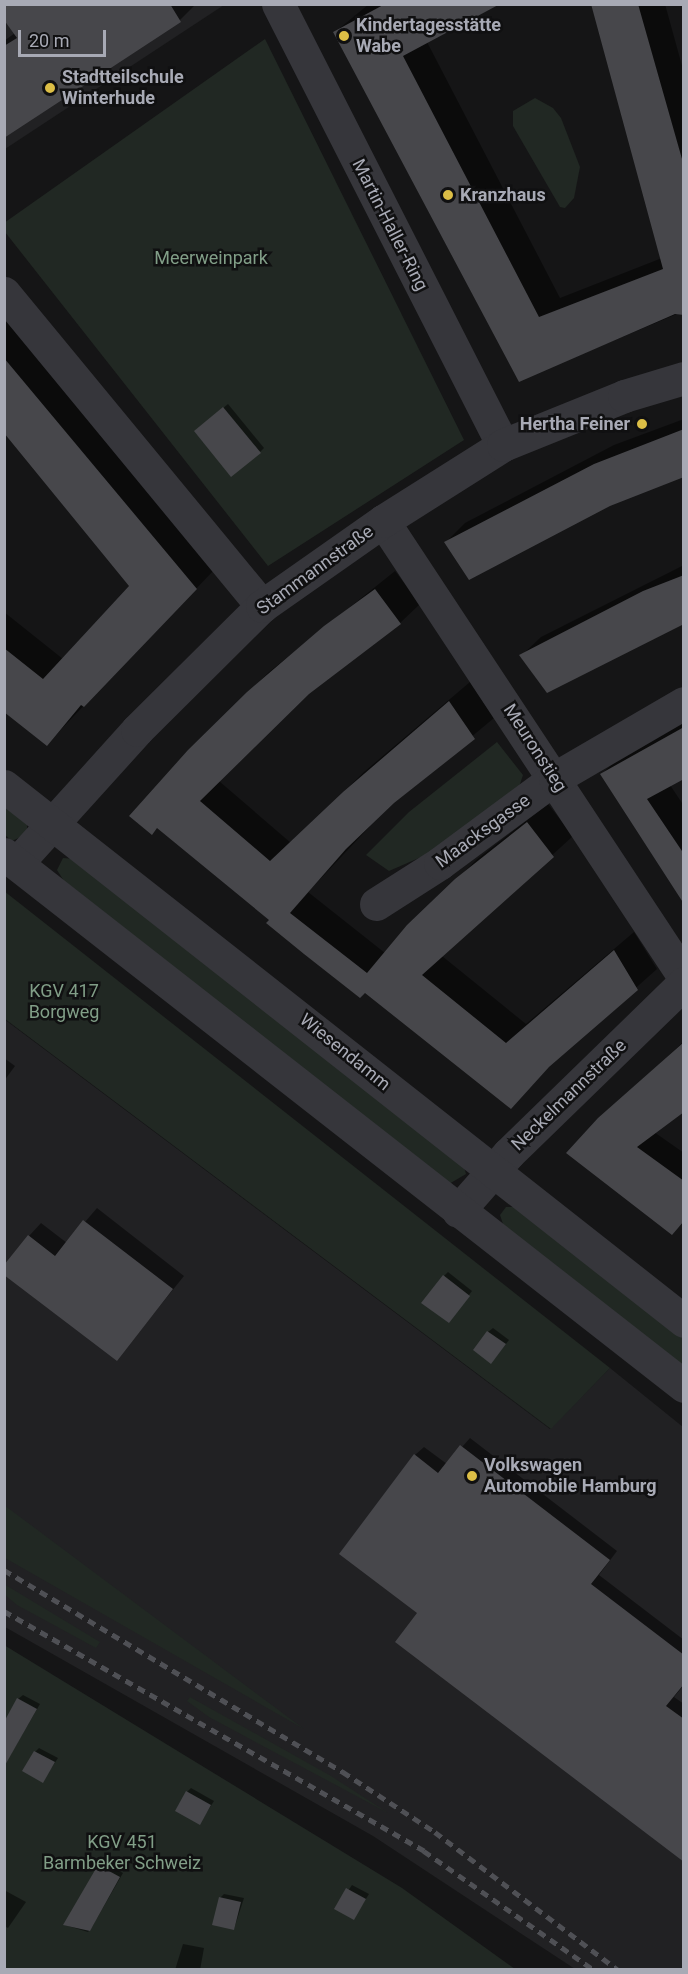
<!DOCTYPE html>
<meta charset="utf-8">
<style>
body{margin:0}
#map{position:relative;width:688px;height:1974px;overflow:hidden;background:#151516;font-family:Roboto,sans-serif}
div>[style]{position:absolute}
.built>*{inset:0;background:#212123}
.green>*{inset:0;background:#212823}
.shadow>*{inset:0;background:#0007}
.building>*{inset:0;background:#47474b}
.minor>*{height:33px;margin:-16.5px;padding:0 16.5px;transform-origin:16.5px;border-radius:16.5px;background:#36363b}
.tertiary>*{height:33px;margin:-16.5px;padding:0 16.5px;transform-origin:16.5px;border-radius:16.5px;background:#36363b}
.rail>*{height:4.5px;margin-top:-2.25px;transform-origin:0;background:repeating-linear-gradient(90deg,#4f5055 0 8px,transparent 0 14px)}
.dots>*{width:16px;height:16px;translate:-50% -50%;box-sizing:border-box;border:3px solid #101011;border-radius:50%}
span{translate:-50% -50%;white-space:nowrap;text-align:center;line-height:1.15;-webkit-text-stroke:5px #101011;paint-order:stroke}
.poi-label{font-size:18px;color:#a8aab5;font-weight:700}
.left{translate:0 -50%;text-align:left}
.right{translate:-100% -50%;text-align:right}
.street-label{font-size:18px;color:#a8aab5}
.park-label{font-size:18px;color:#819e87}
.frame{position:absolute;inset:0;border:6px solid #a8aab5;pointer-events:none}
.scale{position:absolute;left:18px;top:30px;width:88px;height:27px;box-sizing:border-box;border:3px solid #a8aab5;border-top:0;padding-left:8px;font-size:18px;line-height:21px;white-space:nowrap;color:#a8aab5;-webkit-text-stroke:4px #101011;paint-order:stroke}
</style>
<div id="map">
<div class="built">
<div style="clip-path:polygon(5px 5px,224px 5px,5px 149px)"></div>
<div style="clip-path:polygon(4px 1019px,550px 1429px,610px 1368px,683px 1427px,683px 1969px,575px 1969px,373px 1836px,5px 1627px)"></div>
</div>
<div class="green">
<div style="clip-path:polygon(265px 39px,464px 440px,268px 566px,5px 232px,4px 223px)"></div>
<div style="clip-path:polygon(535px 98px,553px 108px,561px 118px,580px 167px,574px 198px,565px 208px,560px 207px,513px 126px,513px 111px)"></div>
<div style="clip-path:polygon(497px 742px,523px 775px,519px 787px,444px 847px,389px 871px,366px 855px,409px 812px)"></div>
<div style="clip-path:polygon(4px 803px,27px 820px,27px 834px,12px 841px,5px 835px)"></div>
<div style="clip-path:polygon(63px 858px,76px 859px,462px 1160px,466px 1174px,449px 1184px,64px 881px,57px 870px)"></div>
<div style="clip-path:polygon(4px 891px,610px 1368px,551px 1429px,5px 1019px)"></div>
<div style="clip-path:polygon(506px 1207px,514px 1207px,683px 1338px,683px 1366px,504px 1227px,500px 1215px)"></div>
<div style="clip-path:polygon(4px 1505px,304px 1729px,5px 1558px)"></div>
<div style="clip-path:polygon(4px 1584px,100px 1642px,96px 1648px,17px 1605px,5px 1595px)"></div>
<div style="clip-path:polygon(4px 1645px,402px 1888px,515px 1969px,5px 1969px)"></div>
<div style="clip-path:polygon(190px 1697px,331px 1776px,388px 1813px,209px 1717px,187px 1701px)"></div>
</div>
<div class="shadow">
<div style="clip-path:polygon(4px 4px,196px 4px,180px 20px,4px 136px,4px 41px,15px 33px)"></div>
<div style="clip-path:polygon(369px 4px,497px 4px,427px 42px,560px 298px,662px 258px,593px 4px,665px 4px,684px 73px,684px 311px,520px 380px,335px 32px)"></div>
<div style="clip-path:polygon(4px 313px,216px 568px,47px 744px,4px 710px,4px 612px,63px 659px,131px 586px,4px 431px)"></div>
<div style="clip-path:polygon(228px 404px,264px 448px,260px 452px,200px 427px)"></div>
<div style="clip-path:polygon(684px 419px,684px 475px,446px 542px,465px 523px,614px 445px)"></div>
<div style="clip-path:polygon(684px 565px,684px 623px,521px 656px,541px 637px)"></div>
<div style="clip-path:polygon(395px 571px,420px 604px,400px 623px,308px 693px,219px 781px,291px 843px,364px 772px,470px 682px,494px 718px,393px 802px,308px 892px,385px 953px,476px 860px,548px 804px,573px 836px,442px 956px,526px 1024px,634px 932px,657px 969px,556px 1059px,530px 1087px,272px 919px,158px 827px,189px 751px,269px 672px)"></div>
<div style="clip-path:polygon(684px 720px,684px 778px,670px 785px,684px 806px,684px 897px,602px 774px,621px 755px)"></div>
<div style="clip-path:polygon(684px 1041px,684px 1110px,654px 1132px,684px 1153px,684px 1222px,672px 1233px,568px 1152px)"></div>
<div style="clip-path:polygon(4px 1058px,15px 1066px,4px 1081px)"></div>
<div style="clip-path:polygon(97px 1208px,184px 1276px,117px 1359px,29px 1236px,41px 1223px,67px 1243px)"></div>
<div style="clip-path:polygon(448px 1272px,472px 1291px,453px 1316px,444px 1276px)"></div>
<div style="clip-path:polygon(493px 1328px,509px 1340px,495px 1358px,488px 1332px)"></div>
<div style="clip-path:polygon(470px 1438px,617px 1551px,599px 1575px,684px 1640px,684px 1685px,674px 1697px,684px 1704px,684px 1860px,419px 1613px,415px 1455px,424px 1447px,447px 1464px)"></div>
<div style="clip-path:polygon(23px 1695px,40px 1704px,4px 1766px,18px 1699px)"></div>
<div style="clip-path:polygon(39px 1748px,58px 1758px,42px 1782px,35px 1752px)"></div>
<div style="clip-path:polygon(191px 1788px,214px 1801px,200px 1823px,187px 1792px)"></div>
<div style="clip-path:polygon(103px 1861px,123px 1873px,92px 1927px,88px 1932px,65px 1925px)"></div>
<div style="clip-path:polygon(352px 1885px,369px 1894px,354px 1918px,336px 1908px)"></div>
<div style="clip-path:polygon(4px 1890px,26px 1902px,8px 1928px,4px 1926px)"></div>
<div style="clip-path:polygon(224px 1894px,244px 1898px,234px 1929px,220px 1898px)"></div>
<div style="clip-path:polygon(183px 1944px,204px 1948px,200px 1970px,175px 1970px)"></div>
</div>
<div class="building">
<div style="clip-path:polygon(4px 4px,170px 4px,181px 22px,4px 138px,4px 46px,17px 38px,4px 20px)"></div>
<div style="clip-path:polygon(385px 4px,500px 4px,403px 56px,539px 317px,663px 269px,591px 4px,638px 4px,684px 166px,684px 315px,675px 314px,519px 382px,333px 32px)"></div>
<div style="clip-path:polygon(4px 358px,197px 589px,84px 707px,81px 705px,47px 746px,4px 712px,4px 648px,43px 679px,129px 586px,4px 433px)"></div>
<div style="clip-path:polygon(223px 407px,261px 453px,231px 477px,194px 431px)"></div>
<div style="clip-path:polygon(684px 429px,684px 477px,610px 506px,469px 580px,444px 542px,594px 464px)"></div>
<div style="clip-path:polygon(684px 575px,684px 624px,547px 693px,519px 655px,643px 591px)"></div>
<div style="clip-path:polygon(375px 589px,401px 624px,309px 694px,200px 801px,270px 861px,343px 792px,449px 701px,475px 739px,394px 803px,346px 849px,290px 913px,367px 973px,407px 925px,455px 879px,527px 822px,554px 857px,422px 975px,506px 1043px,614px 950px,638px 990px,549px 1067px,511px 1109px,365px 993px,360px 998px,304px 954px,266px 923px,269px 920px,157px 828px,152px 835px,129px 816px,188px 750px,247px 692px,324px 626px)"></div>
<div style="clip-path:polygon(684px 727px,684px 779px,647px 799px,684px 854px,684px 904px,600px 774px)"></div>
<div style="clip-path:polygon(684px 1042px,684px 1112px,637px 1147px,684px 1181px,684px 1221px,672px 1235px,566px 1153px,598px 1118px)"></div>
<div style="clip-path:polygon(83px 1220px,173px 1289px,117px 1361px,4px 1275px,4px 1265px,28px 1235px,55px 1256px)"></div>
<div style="clip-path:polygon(443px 1275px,470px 1296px,449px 1323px,421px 1303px)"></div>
<div style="clip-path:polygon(487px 1331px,506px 1344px,491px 1364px,473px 1350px)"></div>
<div style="clip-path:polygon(460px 1445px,610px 1560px,591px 1584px,684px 1655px,684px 1684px,666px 1706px,684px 1719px,684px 1862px,395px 1642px,417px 1613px,339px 1554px,414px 1454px,438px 1473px)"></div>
<div style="clip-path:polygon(17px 1698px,37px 1709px,4px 1767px,4px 1722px)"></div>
<div style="clip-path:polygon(34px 1751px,55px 1762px,43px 1783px,22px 1771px)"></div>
<div style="clip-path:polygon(186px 1791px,211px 1805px,200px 1825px,175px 1811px)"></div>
<div style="clip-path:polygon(98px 1865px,120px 1877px,90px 1931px,63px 1925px)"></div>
<div style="clip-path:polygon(346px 1888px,366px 1899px,354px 1920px,334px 1909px)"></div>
<div style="clip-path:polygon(219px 1897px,241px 1902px,234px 1930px,212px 1925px)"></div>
</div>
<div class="minor">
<div style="left:278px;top:4px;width:495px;rotate:63deg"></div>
<div style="left:4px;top:293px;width:406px;rotate:50.5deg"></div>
<div style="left:383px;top:521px;width:546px;rotate:56.57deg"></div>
<div style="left:17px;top:863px;width:179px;rotate:-47.9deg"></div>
<div style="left:137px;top:730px;width:176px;rotate:-44.8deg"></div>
<div style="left:262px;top:606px;width:148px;rotate:-35.1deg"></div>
<div style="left:383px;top:521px;width:142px;rotate:-32.3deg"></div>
<div style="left:503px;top:445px;width:131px;rotate:-22deg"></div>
<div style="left:624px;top:396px;width:63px;rotate:-16.7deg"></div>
<div style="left:376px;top:904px;width:76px;rotate:-32.6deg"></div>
<div style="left:440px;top:863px;width:143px;rotate:-36.5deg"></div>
<div style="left:555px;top:778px;width:149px;rotate:-30.2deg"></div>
<div style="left:458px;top:1211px;width:76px;rotate:-48.7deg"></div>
<div style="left:508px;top:1154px;width:245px;rotate:-44.2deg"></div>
</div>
<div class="tertiary">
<div style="left:4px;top:786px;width:865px;rotate:38.19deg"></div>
<div style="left:4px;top:854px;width:863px;rotate:38.04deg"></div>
</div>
<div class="rail">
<div style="left:4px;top:1570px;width:395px;rotate:30.8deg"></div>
<div style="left:343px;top:1772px;width:110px;rotate:33.1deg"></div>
<div style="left:435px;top:1832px;width:229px;rotate:37deg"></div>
<div style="left:4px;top:1611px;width:484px;rotate:29.7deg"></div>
<div style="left:424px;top:1851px;width:208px;rotate:35deg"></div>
</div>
<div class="dots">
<div style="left:344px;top:36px;background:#dcbe46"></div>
<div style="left:50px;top:88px;background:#dcbe46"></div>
<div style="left:448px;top:195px;background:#dcbe46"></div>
<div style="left:642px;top:424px;background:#dcbe46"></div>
<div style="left:472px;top:1476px;background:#dcbe46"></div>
</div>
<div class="poi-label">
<span class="left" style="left:356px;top:36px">Kindertagesstätte<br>Wabe</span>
<span class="left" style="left:62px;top:88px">Stadtteilschule<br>Winterhude</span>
<span class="left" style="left:460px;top:195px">Kranzhaus</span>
<span class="right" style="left:630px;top:424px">Hertha Feiner</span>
<span class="left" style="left:484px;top:1476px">Volkswagen<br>Automobile Hamburg</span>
</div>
<div class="street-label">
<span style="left:390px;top:225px;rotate:63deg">Martin-Haller-Ring</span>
<span style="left:315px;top:570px;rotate:-36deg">Stammannstraße</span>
<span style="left:535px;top:748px;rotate:57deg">Meuronstieg</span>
<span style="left:483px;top:831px;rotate:-36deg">Maacksgasse</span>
<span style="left:345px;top:1052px;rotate:39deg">Wiesendamm</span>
<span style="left:569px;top:1095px;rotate:-44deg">Neckelmannstraße</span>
</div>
<div class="park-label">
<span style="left:211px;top:258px">Meerweinpark</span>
<span style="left:64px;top:1002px">KGV 417<br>Borgweg</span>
<span style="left:122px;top:1853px">KGV 451<br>Barmbeker Schweiz</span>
</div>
<div class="frame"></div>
<div class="scale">20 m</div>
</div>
